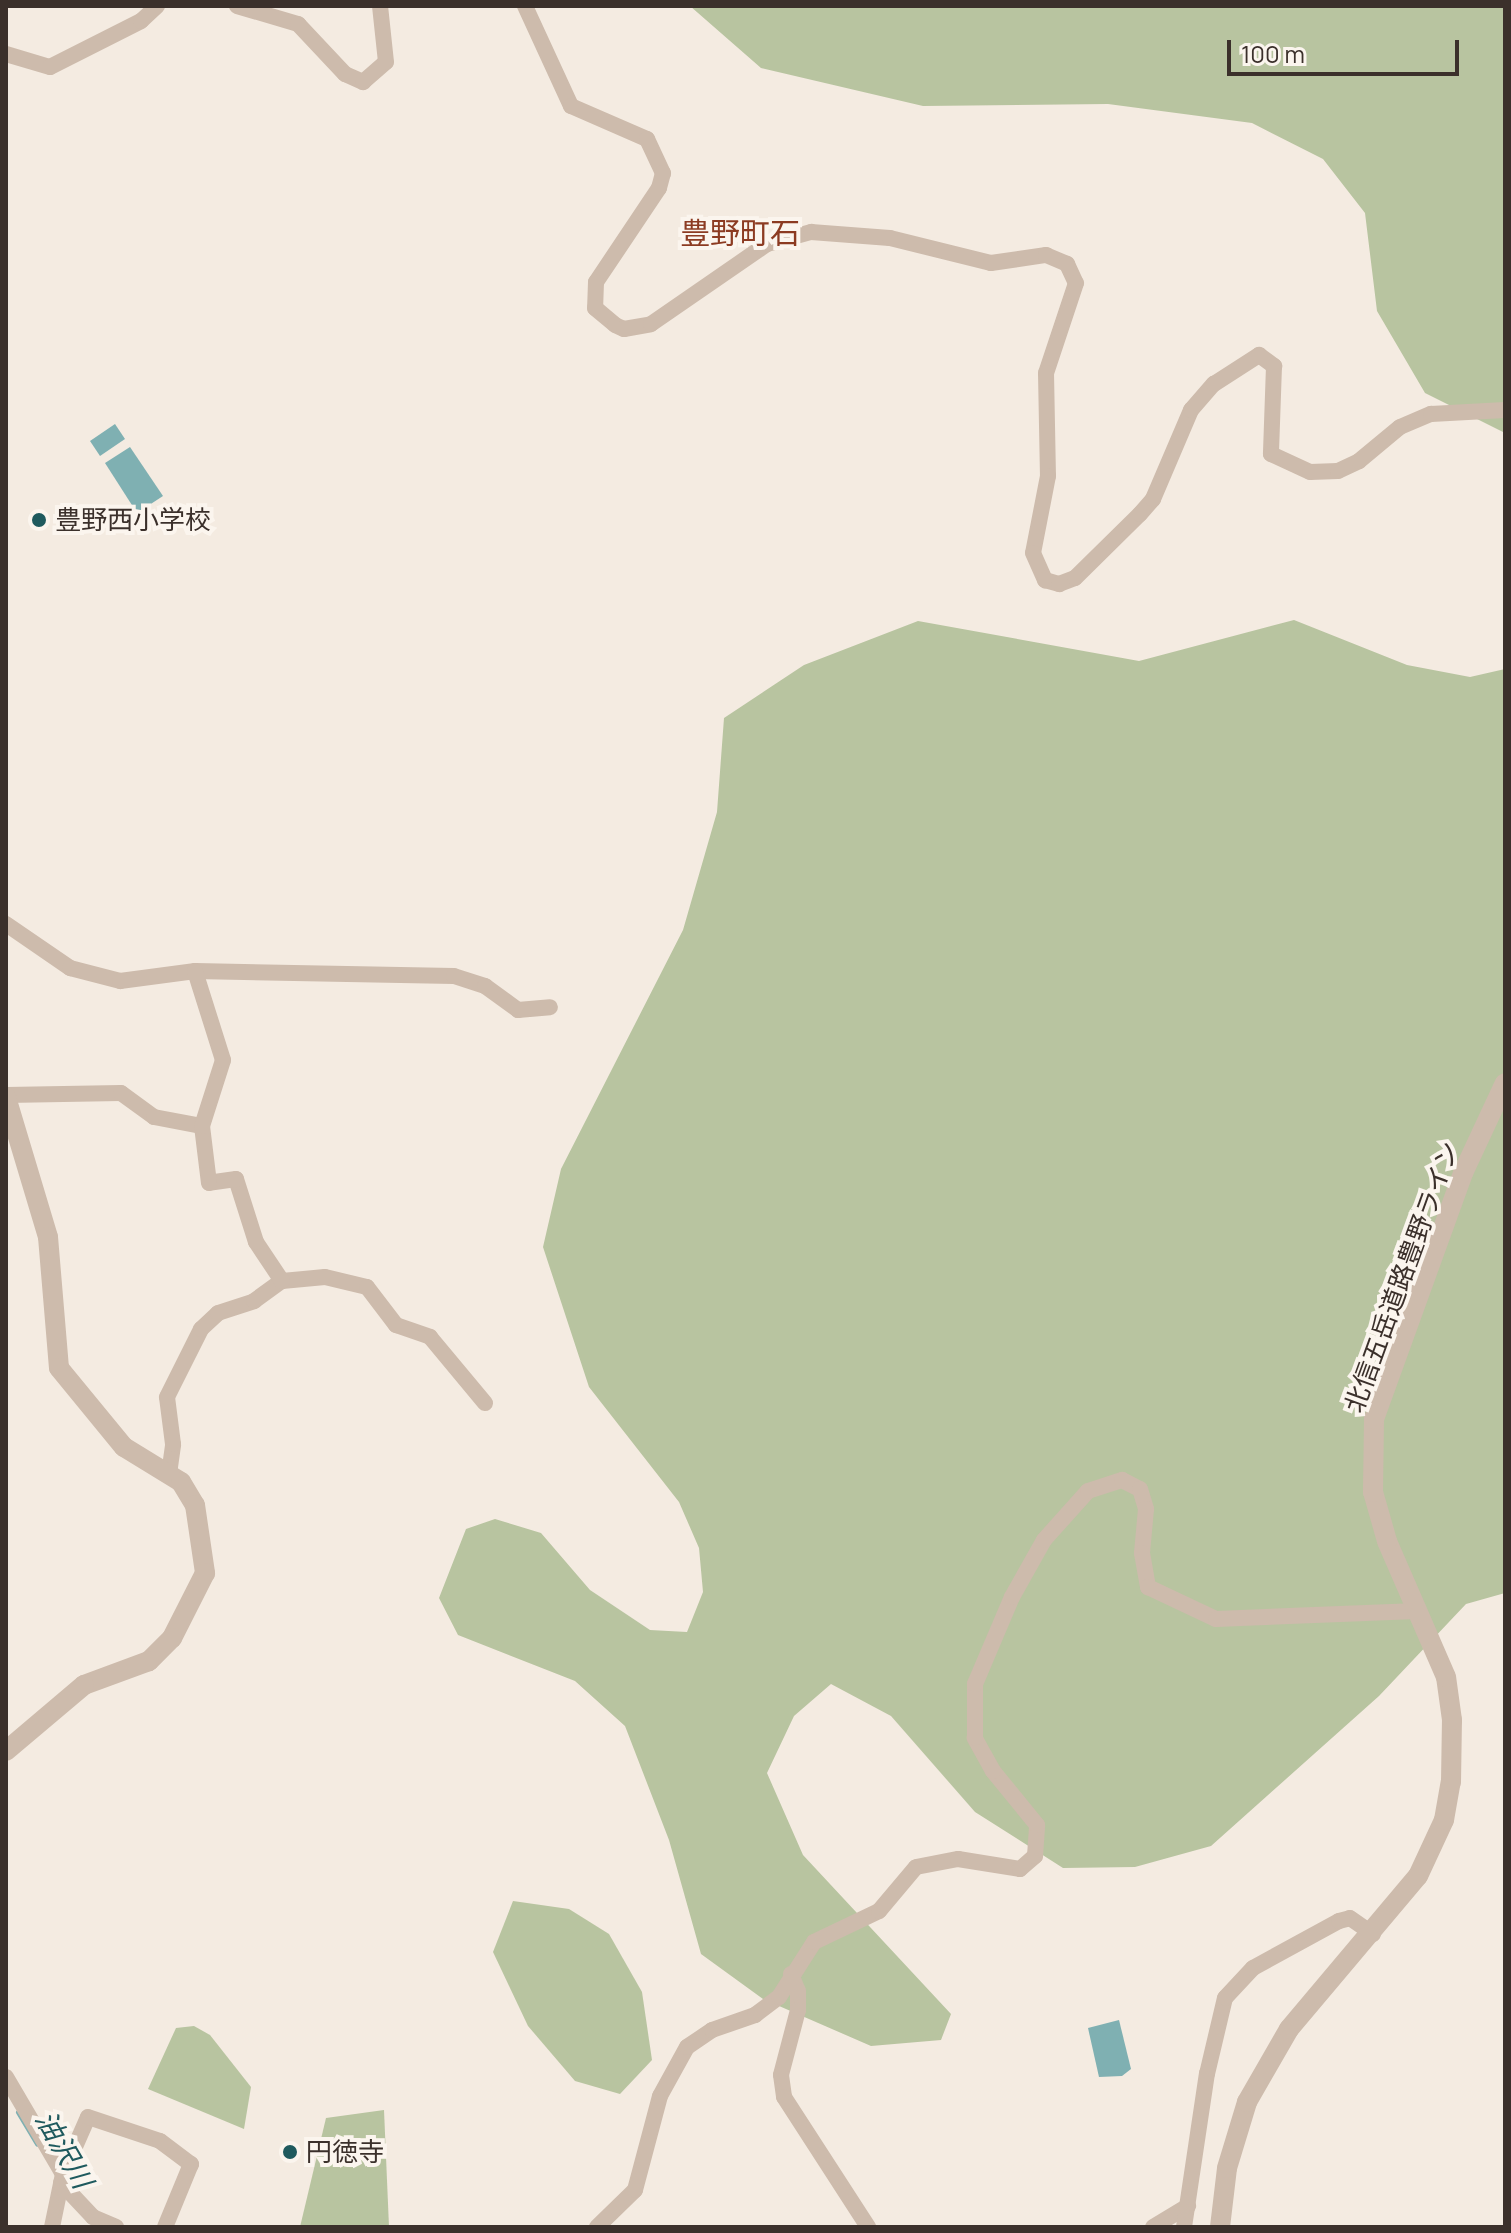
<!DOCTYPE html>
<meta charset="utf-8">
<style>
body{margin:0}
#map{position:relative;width:1511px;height:2233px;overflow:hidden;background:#f4ebe1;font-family:Manrope,"Noto Sans JP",sans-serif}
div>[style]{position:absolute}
.green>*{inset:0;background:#b8c4a0}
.water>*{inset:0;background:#7fb0b2}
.stream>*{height:5px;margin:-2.5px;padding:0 2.5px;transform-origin:2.5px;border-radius:2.5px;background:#7fb0b2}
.minor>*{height:16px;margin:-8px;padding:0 8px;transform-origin:8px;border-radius:8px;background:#cdbbac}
.tertiary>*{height:20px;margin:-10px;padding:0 10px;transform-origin:10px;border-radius:10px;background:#cdbbac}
.dots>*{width:22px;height:22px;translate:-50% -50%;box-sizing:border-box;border:4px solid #fbf5ee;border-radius:50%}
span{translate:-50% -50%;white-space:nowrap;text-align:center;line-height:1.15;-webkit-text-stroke:8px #fbf5ee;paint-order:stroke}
.poi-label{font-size:26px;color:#3b302b}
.left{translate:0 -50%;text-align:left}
.street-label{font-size:26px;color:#3b302b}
.water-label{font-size:28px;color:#1f5a5e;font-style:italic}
.quarter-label{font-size:30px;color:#8c3b22}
.frame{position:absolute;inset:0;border:8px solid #3b302b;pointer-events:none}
.scale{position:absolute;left:1227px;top:40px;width:232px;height:36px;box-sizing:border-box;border:4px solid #3b302b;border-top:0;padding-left:10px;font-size:24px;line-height:28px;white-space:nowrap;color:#3b302b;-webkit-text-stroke:6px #fbf5ee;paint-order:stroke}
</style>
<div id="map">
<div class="green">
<div style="clip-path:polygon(690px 6px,1505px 6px,1505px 433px,1425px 393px,1377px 311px,1365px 213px,1323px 159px,1252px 123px,1108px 104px,923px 106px,761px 68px)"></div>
<div style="clip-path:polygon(1294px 620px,1407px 665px,1470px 677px,1505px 669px,1505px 1593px,1466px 1604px,1379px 1696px,1211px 1846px,1135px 1867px,1063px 1868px,975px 1812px,891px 1716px,831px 1684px,794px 1716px,767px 1773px,803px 1855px,951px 2014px,941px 2040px,871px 2046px,763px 1999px,701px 1954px,669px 1840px,625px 1726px,575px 1681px,458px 1635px,439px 1598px,466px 1529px,495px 1519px,541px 1533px,590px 1590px,650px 1630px,687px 1632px,703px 1592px,699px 1548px,679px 1502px,589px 1387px,543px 1247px,561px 1169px,683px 930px,717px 812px,724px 718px,804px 665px,918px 621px,1139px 661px)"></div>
<div style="clip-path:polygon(513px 1901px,569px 1909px,609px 1934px,642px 1992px,652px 2060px,620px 2094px,575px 2081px,528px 2026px,493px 1952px)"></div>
<div style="clip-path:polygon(194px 2026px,210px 2035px,251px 2087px,244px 2129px,148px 2089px,176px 2028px)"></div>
<div style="clip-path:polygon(384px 2110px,389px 2227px,300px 2227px,326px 2118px)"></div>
</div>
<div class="water">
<div style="clip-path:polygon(115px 424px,125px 439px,100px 456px,90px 441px)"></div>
<div style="clip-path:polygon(130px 447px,163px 496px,137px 513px,105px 463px)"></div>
<div style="clip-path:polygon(1119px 2020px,1131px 2069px,1122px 2076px,1099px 2077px,1088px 2028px)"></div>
</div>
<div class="stream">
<div style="left:18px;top:2112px;width:37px;rotate:59deg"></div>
</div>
<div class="minor">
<div style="left:237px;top:6px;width:64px;rotate:16.4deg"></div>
<div style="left:298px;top:24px;width:69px;rotate:46.8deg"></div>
<div style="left:345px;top:74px;width:20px;rotate:24deg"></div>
<div style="left:363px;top:82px;width:30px;rotate:-41deg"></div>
<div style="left:386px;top:62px;width:56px;rotate:-96.1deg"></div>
<div style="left:525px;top:6px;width:110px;rotate:65.3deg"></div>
<div style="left:571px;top:106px;width:83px;rotate:23.5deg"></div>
<div style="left:647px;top:139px;width:38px;rotate:65deg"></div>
<div style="left:663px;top:173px;width:16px;rotate:105deg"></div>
<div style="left:659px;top:188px;width:113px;rotate:123.8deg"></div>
<div style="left:596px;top:282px;width:26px;rotate:92deg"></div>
<div style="left:595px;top:308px;width:26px;rotate:40deg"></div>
<div style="left:615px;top:325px;width:10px;rotate:24deg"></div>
<div style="left:624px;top:329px;width:27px;rotate:-10deg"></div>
<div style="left:651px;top:324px;width:141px;rotate:-34.6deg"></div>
<div style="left:767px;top:244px;width:46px;rotate:-15.3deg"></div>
<div style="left:811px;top:232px;width:79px;rotate:4.3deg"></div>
<div style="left:890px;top:238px;width:104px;rotate:13.9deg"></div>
<div style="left:991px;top:263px;width:56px;rotate:-8.3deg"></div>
<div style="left:1046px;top:255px;width:23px;rotate:23deg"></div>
<div style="left:1067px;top:264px;width:21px;rotate:65deg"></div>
<div style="left:1076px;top:283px;width:95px;rotate:108.4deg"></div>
<div style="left:1046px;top:373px;width:103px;rotate:88.9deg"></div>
<div style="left:1048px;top:476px;width:78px;rotate:101deg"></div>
<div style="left:1033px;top:553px;width:30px;rotate:66deg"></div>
<div style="left:1045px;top:580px;width:15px;rotate:16deg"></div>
<div style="left:1059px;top:584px;width:17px;rotate:-21deg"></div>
<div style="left:1075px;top:578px;width:91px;rotate:-44.6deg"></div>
<div style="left:1140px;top:514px;width:20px;rotate:-49deg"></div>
<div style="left:1153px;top:499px;width:97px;rotate:-66.9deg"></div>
<div style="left:1191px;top:410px;width:35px;rotate:-49deg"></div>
<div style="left:1214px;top:384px;width:54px;rotate:-32.8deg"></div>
<div style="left:1259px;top:355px;width:19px;rotate:36deg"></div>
<div style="left:1274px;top:366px;width:88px;rotate:92deg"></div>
<div style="left:1271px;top:454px;width:43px;rotate:24.8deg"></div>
<div style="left:1310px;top:472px;width:28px;rotate:-2deg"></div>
<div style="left:1338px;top:471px;width:23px;rotate:-25deg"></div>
<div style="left:1359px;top:461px;width:53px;rotate:-39.7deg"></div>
<div style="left:1400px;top:427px;width:34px;rotate:-23deg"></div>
<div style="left:1431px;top:414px;width:74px;rotate:-3.1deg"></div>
<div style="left:6px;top:54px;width:46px;rotate:16.5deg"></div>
<div style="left:50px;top:67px;width:102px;rotate:-26.8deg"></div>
<div style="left:141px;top:21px;width:22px;rotate:-43deg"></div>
<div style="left:6px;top:924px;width:78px;rotate:34.5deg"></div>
<div style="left:70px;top:968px;width:52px;rotate:14.6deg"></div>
<div style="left:120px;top:981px;width:76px;rotate:-7.6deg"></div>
<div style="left:195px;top:971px;width:259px;rotate:1.1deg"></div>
<div style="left:454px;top:976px;width:33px;rotate:18deg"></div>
<div style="left:485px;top:986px;width:41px;rotate:36deg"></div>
<div style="left:518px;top:1010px;width:32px;rotate:-5deg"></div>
<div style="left:6px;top:1095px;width:115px;rotate:-1deg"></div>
<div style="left:121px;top:1093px;width:41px;rotate:36deg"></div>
<div style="left:154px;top:1117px;width:49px;rotate:10.6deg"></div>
<div style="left:282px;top:1281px;width:43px;rotate:-5.3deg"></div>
<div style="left:325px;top:1277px;width:43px;rotate:13.4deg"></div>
<div style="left:367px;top:1287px;width:48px;rotate:52.7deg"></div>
<div style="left:396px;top:1325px;width:36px;rotate:19deg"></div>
<div style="left:430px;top:1337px;width:86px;rotate:50.2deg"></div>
<div style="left:169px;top:1474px;width:30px;rotate:-82deg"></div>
<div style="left:173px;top:1444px;width:47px;rotate:-97.3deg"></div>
<div style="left:167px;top:1397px;width:76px;rotate:-63.4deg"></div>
<div style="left:201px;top:1329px;width:23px;rotate:-43deg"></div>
<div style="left:218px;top:1313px;width:38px;rotate:-18deg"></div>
<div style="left:254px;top:1301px;width:34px;rotate:-36deg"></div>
<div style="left:282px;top:1281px;width:47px;rotate:-123.7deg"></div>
<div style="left:256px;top:1242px;width:66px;rotate:-107.6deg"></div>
<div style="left:236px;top:1179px;width:27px;rotate:172deg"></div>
<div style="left:209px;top:1183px;width:57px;rotate:-97deg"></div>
<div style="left:202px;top:1126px;width:69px;rotate:-72.3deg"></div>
<div style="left:223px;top:1060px;width:93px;rotate:-107.5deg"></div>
<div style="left:791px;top:1974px;width:18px;rotate:68deg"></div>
<div style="left:798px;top:1991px;width:19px;rotate:90deg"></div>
<div style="left:798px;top:2010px;width:67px;rotate:104.7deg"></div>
<div style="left:781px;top:2075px;width:22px;rotate:82deg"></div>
<div style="left:784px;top:2097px;width:155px;rotate:57.1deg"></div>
<div style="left:6px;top:2077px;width:113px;rotate:59.6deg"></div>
<div style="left:63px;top:2174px;width:54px;rotate:101.7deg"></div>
<div style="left:63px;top:2174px;width:62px;rotate:-66.3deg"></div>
<div style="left:88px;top:2117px;width:76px;rotate:18.4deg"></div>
<div style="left:160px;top:2141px;width:39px;rotate:37deg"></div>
<div style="left:191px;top:2164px;width:68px;rotate:112.4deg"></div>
<div style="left:61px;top:2183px;width:47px;rotate:46.7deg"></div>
<div style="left:93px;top:2217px;width:25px;rotate:23deg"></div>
<div style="left:597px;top:2227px;width:53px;rotate:-44.2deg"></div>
<div style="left:635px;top:2190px;width:97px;rotate:-75.1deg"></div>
<div style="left:660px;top:2096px;width:56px;rotate:-61.1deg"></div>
<div style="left:687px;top:2047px;width:30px;rotate:-34deg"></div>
<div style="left:712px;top:2030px;width:46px;rotate:-19.2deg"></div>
<div style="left:755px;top:2015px;width:30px;rotate:-37deg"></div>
<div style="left:779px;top:1997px;width:65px;rotate:-57.5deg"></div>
<div style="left:814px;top:1942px;width:72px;rotate:-25.5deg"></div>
<div style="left:879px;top:1911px;width:57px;rotate:-49.9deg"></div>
<div style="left:916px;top:1867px;width:43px;rotate:-10.8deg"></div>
<div style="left:958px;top:1859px;width:63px;rotate:9.2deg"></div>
<div style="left:1020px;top:1869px;width:20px;rotate:-41deg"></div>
<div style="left:1035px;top:1856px;width:31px;rotate:-86deg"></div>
<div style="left:1037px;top:1825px;width:70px;rotate:-129.2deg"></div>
<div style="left:993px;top:1771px;width:38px;rotate:-119deg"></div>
<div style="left:975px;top:1738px;width:54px;rotate:-90deg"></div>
<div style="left:975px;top:1684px;width:95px;rotate:-67deg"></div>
<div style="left:1012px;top:1597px;width:65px;rotate:-60.7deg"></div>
<div style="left:1044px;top:1540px;width:66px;rotate:-48.1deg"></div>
<div style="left:1088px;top:1491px;width:36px;rotate:-18deg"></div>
<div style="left:1122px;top:1480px;width:20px;rotate:27deg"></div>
<div style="left:1140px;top:1489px;width:21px;rotate:73deg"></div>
<div style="left:1146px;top:1509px;width:44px;rotate:95.2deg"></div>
<div style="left:1142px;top:1553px;width:35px;rotate:80deg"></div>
<div style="left:1148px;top:1587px;width:75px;rotate:25.2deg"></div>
<div style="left:1216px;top:1619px;width:201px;rotate:-2.3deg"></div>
<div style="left:1153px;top:2227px;width:41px;rotate:-31deg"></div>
<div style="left:1184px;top:2227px;width:155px;rotate:-81.5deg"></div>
<div style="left:1207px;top:2074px;width:78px;rotate:-76.7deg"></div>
<div style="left:1225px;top:1998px;width:41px;rotate:-47deg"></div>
<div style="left:1253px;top:1968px;width:98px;rotate:-28.7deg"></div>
<div style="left:1339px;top:1921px;width:11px;rotate:-15deg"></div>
<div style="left:1350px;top:1918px;width:28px;rotate:35deg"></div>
</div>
<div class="tertiary">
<div style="left:6px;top:1097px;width:146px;rotate:73.3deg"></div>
<div style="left:48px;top:1237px;width:131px;rotate:85.2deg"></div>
<div style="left:59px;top:1368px;width:102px;rotate:50.6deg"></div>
<div style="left:124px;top:1447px;width:67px;rotate:31.6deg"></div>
<div style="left:181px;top:1482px;width:27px;rotate:59deg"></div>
<div style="left:195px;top:1505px;width:69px;rotate:81.6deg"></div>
<div style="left:205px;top:1573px;width:73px;rotate:116.9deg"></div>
<div style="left:172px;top:1638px;width:33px;rotate:135deg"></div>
<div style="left:149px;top:1661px;width:69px;rotate:159.7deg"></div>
<div style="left:84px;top:1685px;width:102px;rotate:139.8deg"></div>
<div style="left:1220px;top:2227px;width:59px;rotate:-83.2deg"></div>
<div style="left:1227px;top:2168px;width:69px;rotate:-73.1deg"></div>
<div style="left:1247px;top:2102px;width:84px;rotate:-60.1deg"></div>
<div style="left:1289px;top:2029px;width:200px;rotate:-49.9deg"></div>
<div style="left:1418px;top:1876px;width:62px;rotate:-65.1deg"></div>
<div style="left:1444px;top:1820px;width:39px;rotate:-80deg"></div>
<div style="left:1451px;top:1782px;width:62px;rotate:-89.1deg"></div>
<div style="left:1452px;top:1720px;width:43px;rotate:-97.9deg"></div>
<div style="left:1446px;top:1677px;width:148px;rotate:-113.5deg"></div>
<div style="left:1387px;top:1541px;width:51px;rotate:-105.9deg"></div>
<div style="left:1373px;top:1492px;width:73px;rotate:-89.2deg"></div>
<div style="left:1374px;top:1419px;width:262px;rotate:-70.1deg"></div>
<div style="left:1463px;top:1173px;width:99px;rotate:-65deg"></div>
</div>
<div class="dots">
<div style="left:39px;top:520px;background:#1f5a5e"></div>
<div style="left:290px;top:2152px;background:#1f5a5e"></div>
</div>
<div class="poi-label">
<span class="left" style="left:55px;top:520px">豊野西小学校</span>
<span class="left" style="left:306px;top:2152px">円徳寺</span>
</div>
<div class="street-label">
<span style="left:1402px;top:1277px;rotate:-70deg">北信五岳道路豊野ライン</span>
</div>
<div class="water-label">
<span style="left:65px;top:2149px;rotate:60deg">油沢川</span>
</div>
<div class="quarter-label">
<span style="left:740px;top:233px">豊野町石</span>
</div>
<div class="frame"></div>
<div class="scale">100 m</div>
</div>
